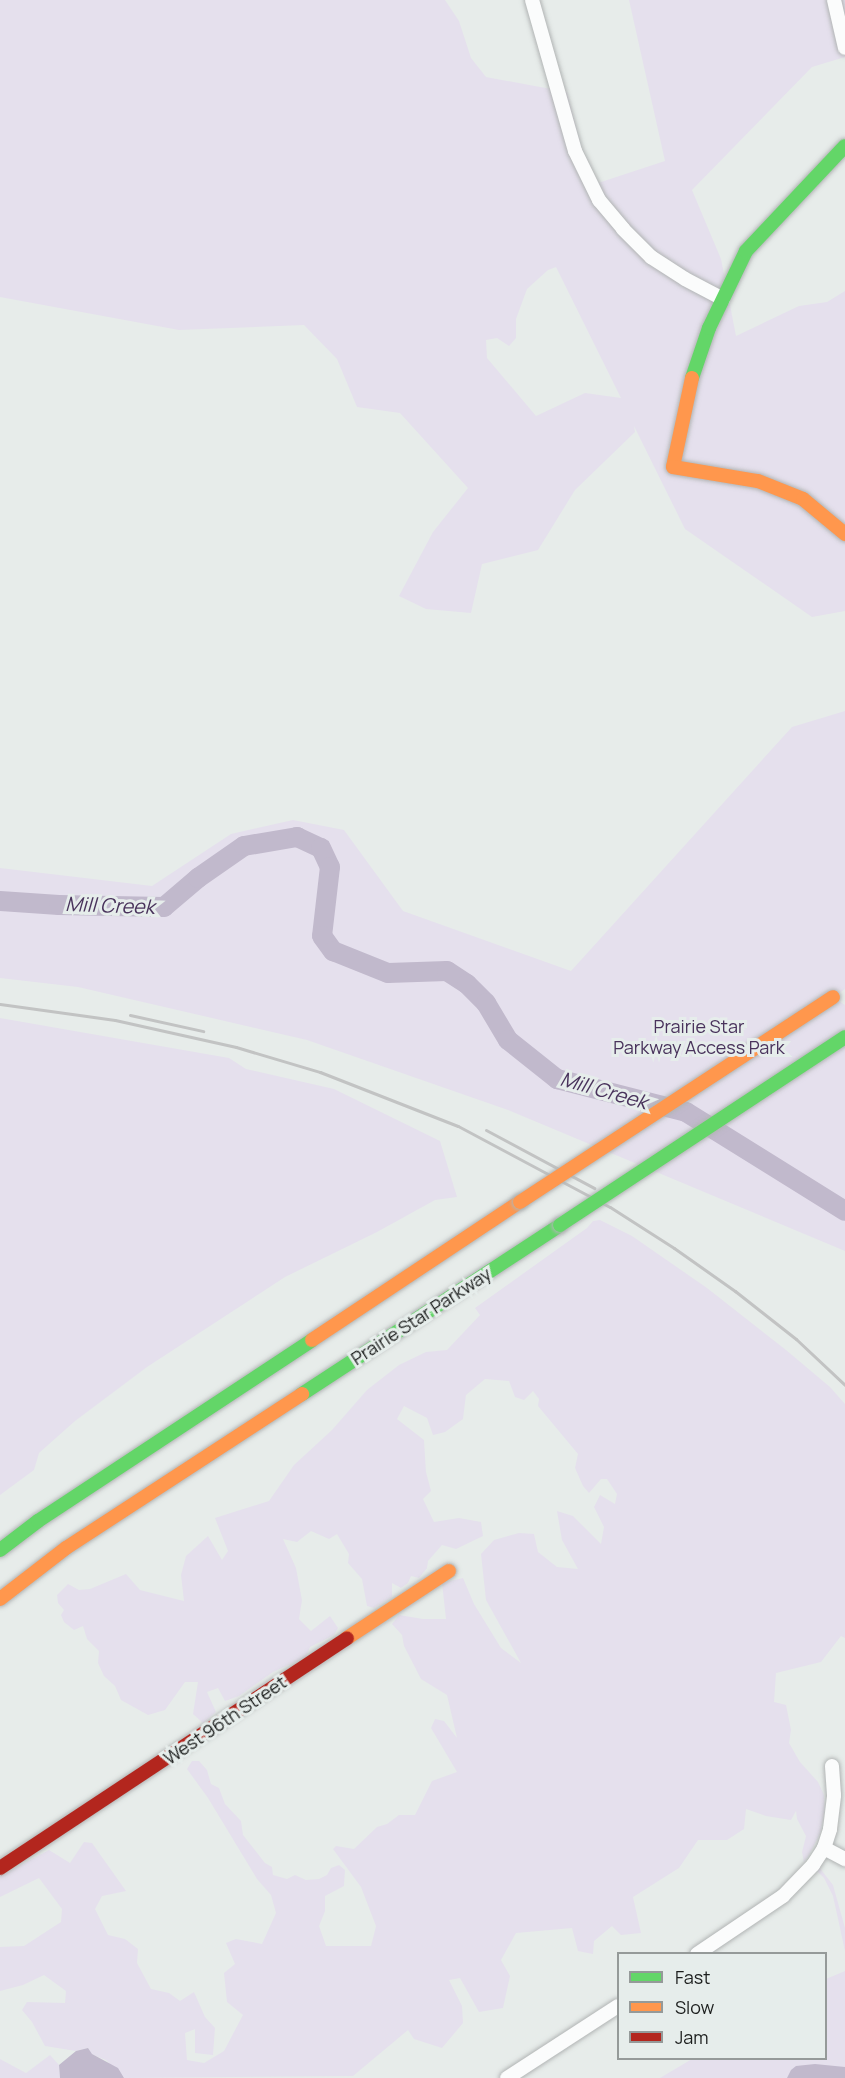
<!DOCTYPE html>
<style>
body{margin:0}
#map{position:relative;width:845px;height:2078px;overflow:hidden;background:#e7ecea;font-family:Manrope,sans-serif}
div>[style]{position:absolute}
.green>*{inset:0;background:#e5e0ed}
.water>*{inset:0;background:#c1b9cc}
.river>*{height:20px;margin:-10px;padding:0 10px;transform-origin:10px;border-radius:10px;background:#c1b9cc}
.roads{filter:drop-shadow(0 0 2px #b1b4b4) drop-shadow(0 0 2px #b1b4b4)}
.street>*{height:14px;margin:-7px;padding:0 7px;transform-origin:7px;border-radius:7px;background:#fbfcfc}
.fast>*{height:14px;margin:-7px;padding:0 7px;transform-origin:7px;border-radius:7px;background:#63d668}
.slow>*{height:14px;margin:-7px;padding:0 7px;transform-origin:7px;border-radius:7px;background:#ff974d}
.jam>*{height:14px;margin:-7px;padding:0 7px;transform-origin:7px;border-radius:7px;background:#b3261e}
.rail>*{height:3px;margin:-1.5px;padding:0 1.5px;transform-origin:1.5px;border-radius:1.5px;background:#c2c3c3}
.bridges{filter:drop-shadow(0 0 2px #b1b4b4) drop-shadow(0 0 2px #b1b4b4)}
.fast-bridge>*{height:14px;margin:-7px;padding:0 7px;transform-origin:7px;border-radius:7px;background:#63d668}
.slow-bridge>*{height:14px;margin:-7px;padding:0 7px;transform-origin:7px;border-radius:7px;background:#ff974d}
span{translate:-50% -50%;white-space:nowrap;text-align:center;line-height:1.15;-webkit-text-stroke:6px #e6edeb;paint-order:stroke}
.park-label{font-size:18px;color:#49335c}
.street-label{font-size:18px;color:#1c1e1d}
.water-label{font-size:20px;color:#49335c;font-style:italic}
.legend{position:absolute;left:617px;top:1952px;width:210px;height:108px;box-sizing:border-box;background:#e6edeb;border:2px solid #959a99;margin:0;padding:8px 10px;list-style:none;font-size:18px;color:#1c1e1d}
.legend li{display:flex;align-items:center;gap:12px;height:30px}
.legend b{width:30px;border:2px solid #959a99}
</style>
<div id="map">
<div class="green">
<div style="clip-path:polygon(evenodd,0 0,445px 0,459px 21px,471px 58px,486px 77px,567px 92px,583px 153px,598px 183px,665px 161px,629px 0,845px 0,845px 57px,812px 67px,692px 190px,721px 259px,736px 336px,799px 306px,827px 302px,845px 291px,845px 611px,812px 617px,685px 529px,634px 426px,635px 432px,575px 490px,538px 550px,482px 564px,471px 613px,426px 609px,399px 596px,433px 532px,468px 488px,400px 413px,357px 407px,337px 359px,304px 325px,179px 330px,0 297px,0 0,556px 267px,621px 398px,585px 393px,536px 416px,487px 358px,486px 340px,497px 338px,509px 346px,516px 338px,516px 319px,527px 289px,548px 270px,556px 267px)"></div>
<div style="clip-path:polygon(845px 711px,845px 989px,833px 997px,845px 1005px,845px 1251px,508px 1110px,307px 1040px,78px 987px,0 978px,0 868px,152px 886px,231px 834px,293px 820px,344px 830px,403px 911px,571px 971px,792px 727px)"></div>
<div style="clip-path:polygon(0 1018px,229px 1058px,246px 1069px,334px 1089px,440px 1141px,457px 1197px,435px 1200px,377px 1232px,285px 1277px,147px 1367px,75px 1421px,39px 1453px,34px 1470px,0 1495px)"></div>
<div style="clip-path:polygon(600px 1220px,632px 1236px,707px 1288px,786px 1350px,830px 1387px,845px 1404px,845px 1638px,841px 1636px,821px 1662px,776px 1673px,774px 1702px,786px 1705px,791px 1730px,789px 1743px,800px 1762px,818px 1782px,824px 1795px,825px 1810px,820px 1834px,808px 1857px,804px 1862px,802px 1852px,806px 1836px,797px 1819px,796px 1811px,791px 1820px,766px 1816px,746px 1809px,744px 1829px,727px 1840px,698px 1840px,679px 1868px,633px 1897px,641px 1933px,621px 1935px,612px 1926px,594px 1941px,593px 1954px,578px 1951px,572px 1928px,516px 1933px,501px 1960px,510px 1976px,503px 2008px,479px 2012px,460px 1978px,449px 1980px,462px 2006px,463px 2023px,442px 2048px,414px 2039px,408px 2030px,353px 2076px,124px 2078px,106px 2060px,91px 2054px,88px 2048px,76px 2051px,45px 2046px,32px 2022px,22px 2010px,27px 2002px,65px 2003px,66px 1991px,44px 1975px,23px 1985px,0 1991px,0 1947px,24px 1946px,61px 1922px,62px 1909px,39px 1878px,0 1897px,0 1876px,49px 1850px,70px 1863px,84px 1842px,92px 1843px,126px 1891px,102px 1896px,95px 1909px,108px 1935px,125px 1939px,138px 1949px,137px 1963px,151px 1989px,169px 1993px,180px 2001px,194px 1992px,205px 2017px,215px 2028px,213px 2055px,195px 2053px,195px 2029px,185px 2033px,187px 2060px,204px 2063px,224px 2051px,243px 2015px,227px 2002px,224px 1973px,235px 1964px,226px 1943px,236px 1939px,262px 1944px,276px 1913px,271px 1895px,257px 1879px,208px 1798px,187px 1769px,192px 1761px,199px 1761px,207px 1770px,211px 1784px,219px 1788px,225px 1804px,241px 1821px,243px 1835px,265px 1863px,272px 1867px,273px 1875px,287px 1879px,295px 1875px,306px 1880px,319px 1879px,327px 1875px,331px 1868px,339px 1865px,345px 1870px,344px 1886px,325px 1896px,325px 1911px,319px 1926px,326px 1946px,371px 1946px,376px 1926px,361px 1887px,333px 1849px,336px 1846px,354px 1849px,377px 1827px,387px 1824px,399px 1815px,415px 1815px,432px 1781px,457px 1772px,431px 1728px,435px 1719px,444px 1721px,457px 1738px,447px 1695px,421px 1679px,404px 1646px,402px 1635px,392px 1624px,399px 1615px,423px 1619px,446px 1619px,442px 1583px,463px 1578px,474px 1604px,501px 1648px,521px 1663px,486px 1600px,481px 1554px,494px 1540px,519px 1533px,534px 1534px,538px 1552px,557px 1567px,578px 1569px,562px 1540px,557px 1511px,573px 1516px,601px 1544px,604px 1527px,594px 1507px,600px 1495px,615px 1504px,617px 1494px,607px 1479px,601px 1479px,589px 1493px,583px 1486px,575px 1468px,578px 1454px,538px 1406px,539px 1399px,533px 1391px,524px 1400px,515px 1397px,509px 1381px,485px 1379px,466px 1395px,463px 1419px,445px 1432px,433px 1435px,427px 1418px,404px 1406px,397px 1419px,424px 1440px,426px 1472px,431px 1491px,423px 1499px,434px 1522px,459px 1518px,481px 1522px,483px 1536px,456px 1549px,442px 1545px,428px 1561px,427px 1568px,419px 1578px,411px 1576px,408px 1583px,401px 1588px,392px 1583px,392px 1597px,374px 1608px,367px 1606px,362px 1579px,348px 1563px,349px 1554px,337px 1534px,329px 1539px,311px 1531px,297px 1542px,283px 1539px,296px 1568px,302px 1600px,299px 1619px,311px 1631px,330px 1616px,338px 1628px,334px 1635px,310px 1647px,306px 1657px,273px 1672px,239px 1696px,225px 1701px,218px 1688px,207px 1692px,216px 1712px,203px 1723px,193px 1714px,198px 1682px,185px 1682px,165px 1710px,148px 1715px,121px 1700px,115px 1686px,104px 1676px,98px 1663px,99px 1651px,87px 1639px,83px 1626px,74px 1630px,64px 1622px,61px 1615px,64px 1610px,58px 1603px,57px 1595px,68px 1584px,79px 1590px,90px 1589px,126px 1574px,140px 1590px,184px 1601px,181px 1575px,186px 1556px,208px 1536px,222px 1560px,228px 1551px,215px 1518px,269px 1501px,294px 1465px,332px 1430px,367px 1390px,399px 1365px,426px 1352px,447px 1350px,480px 1315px,475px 1308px,587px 1228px,593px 1221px)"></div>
<div style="clip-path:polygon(819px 1867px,833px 1885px,845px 1928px,845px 1951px,833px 1896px,824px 1878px,816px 1870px)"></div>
<div style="clip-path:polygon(845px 1971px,845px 2078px,660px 2078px,692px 2059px,826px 2058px,826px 1979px)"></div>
<div style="clip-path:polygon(50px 2055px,59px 2065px,60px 2078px,0 2078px,0 2059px,26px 2073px)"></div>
</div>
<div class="water">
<div style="clip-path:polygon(88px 2048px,92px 2054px,118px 2068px,124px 2078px,60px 2078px,59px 2065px,76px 2051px)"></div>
<div style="clip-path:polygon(815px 2064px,845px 2067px,845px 2078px,787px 2078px,791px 2070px,796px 2066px)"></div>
</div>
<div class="river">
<div style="left:0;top:901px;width:59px;rotate:3.9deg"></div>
<div style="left:59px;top:905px;width:105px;rotate:1.1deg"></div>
<div style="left:164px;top:907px;width:45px;rotate:-40.5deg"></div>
<div style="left:198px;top:878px;width:56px;rotate:-34.8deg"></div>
<div style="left:244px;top:846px;width:54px;rotate:-9.6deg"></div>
<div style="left:297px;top:837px;width:26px;rotate:25deg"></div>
<div style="left:321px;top:848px;width:21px;rotate:65deg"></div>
<div style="left:330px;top:867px;width:69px;rotate:96.6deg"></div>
<div style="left:322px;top:936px;width:19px;rotate:54deg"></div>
<div style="left:333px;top:951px;width:59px;rotate:21.8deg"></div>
<div style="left:388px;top:973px;width:59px;rotate:-1.9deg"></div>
<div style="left:447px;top:971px;width:24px;rotate:33deg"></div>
<div style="left:467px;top:984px;width:27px;rotate:45deg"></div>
<div style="left:486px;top:1003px;width:43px;rotate:59.3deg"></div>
<div style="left:508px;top:1040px;width:63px;rotate:38.5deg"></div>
<div style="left:557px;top:1079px;width:133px;rotate:14.3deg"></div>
<div style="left:686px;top:1112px;width:187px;rotate:31.9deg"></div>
</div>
<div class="roads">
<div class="street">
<div style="left:532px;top:0;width:157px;rotate:74.1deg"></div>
<div style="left:575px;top:151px;width:55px;rotate:63.9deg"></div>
<div style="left:599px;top:200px;width:38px;rotate:50deg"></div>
<div style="left:623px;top:229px;width:40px;rotate:45deg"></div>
<div style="left:651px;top:257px;width:40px;rotate:32.9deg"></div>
<div style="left:685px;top:279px;width:43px;rotate:27.8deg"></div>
<div style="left:834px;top:0;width:49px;rotate:77.1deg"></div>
<div style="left:824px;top:1848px;width:24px;rotate:28deg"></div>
<div style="left:697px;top:1954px;width:104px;rotate:-34deg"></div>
<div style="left:783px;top:1896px;width:43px;rotate:-45.9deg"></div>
<div style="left:813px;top:1865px;width:20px;rotate:-57deg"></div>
<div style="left:824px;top:1848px;width:20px;rotate:-72deg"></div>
<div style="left:830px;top:1829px;width:34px;rotate:-83deg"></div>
<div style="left:834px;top:1795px;width:29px;rotate:-94deg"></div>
<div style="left:507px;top:2078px;width:132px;rotate:-33deg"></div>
</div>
<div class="fast">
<div style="left:692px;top:378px;width:53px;rotate:-71.2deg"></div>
<div style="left:709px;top:328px;width:85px;rotate:-64.3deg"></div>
<div style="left:746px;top:251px;width:144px;rotate:-46.7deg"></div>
<div style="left:302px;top:1394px;width:308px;rotate:-33.2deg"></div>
<div style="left:0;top:1550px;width:48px;rotate:-37.3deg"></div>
<div style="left:38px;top:1521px;width:328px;rotate:-33.4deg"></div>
</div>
<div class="slow">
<div style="left:692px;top:378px;width:91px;rotate:102.1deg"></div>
<div style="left:673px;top:467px;width:86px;rotate:9.4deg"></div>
<div style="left:758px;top:481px;width:48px;rotate:21.8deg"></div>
<div style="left:803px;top:499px;width:55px;rotate:39.8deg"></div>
<div style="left:312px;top:1340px;width:250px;rotate:-33.6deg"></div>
<div style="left:0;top:1599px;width:83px;rotate:-37.7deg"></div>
<div style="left:66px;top:1548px;width:282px;rotate:-33.1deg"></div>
<div style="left:347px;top:1638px;width:122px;rotate:-33.3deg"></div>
</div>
<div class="jam">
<div style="left:0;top:1868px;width:416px;rotate:-33.5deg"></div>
</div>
</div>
<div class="rail">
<div style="left:0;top:1004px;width:116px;rotate:7.9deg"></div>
<div style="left:115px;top:1020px;width:124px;rotate:12.6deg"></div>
<div style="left:236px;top:1047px;width:88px;rotate:16.6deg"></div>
<div style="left:320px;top:1072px;width:148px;rotate:21.4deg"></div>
<div style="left:458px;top:1126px;width:172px;rotate:28.1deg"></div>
<div style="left:610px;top:1207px;width:76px;rotate:32.6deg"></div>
<div style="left:674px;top:1248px;width:75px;rotate:35.2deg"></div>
<div style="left:735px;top:1291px;width:78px;rotate:38.2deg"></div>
<div style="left:796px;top:1339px;width:67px;rotate:43.2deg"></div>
<div style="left:130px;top:1015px;width:75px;rotate:12.4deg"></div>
<div style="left:486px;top:1130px;width:123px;rotate:28.2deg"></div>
</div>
<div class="bridges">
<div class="fast-bridge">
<div style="left:560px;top:1225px;width:341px;rotate:-33.4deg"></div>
</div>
<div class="slow-bridge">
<div style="left:520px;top:1202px;width:374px;rotate:-33.2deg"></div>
</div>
</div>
<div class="park-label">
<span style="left:699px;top:1037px">Prairie Star<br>Parkway Access Park</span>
</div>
<div class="street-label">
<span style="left:421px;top:1316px;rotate:-33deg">Prairie Star Parkway</span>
<span style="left:225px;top:1720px;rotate:-34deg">West 96th Street</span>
</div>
<div class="water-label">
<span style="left:110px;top:905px;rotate:2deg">Mill Creek</span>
<span style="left:604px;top:1090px;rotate:16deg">Mill Creek</span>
</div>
<ul class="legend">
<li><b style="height:8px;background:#63d668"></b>Fast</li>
<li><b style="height:8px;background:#ff974d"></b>Slow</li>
<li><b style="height:8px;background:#b3261e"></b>Jam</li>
</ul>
</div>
